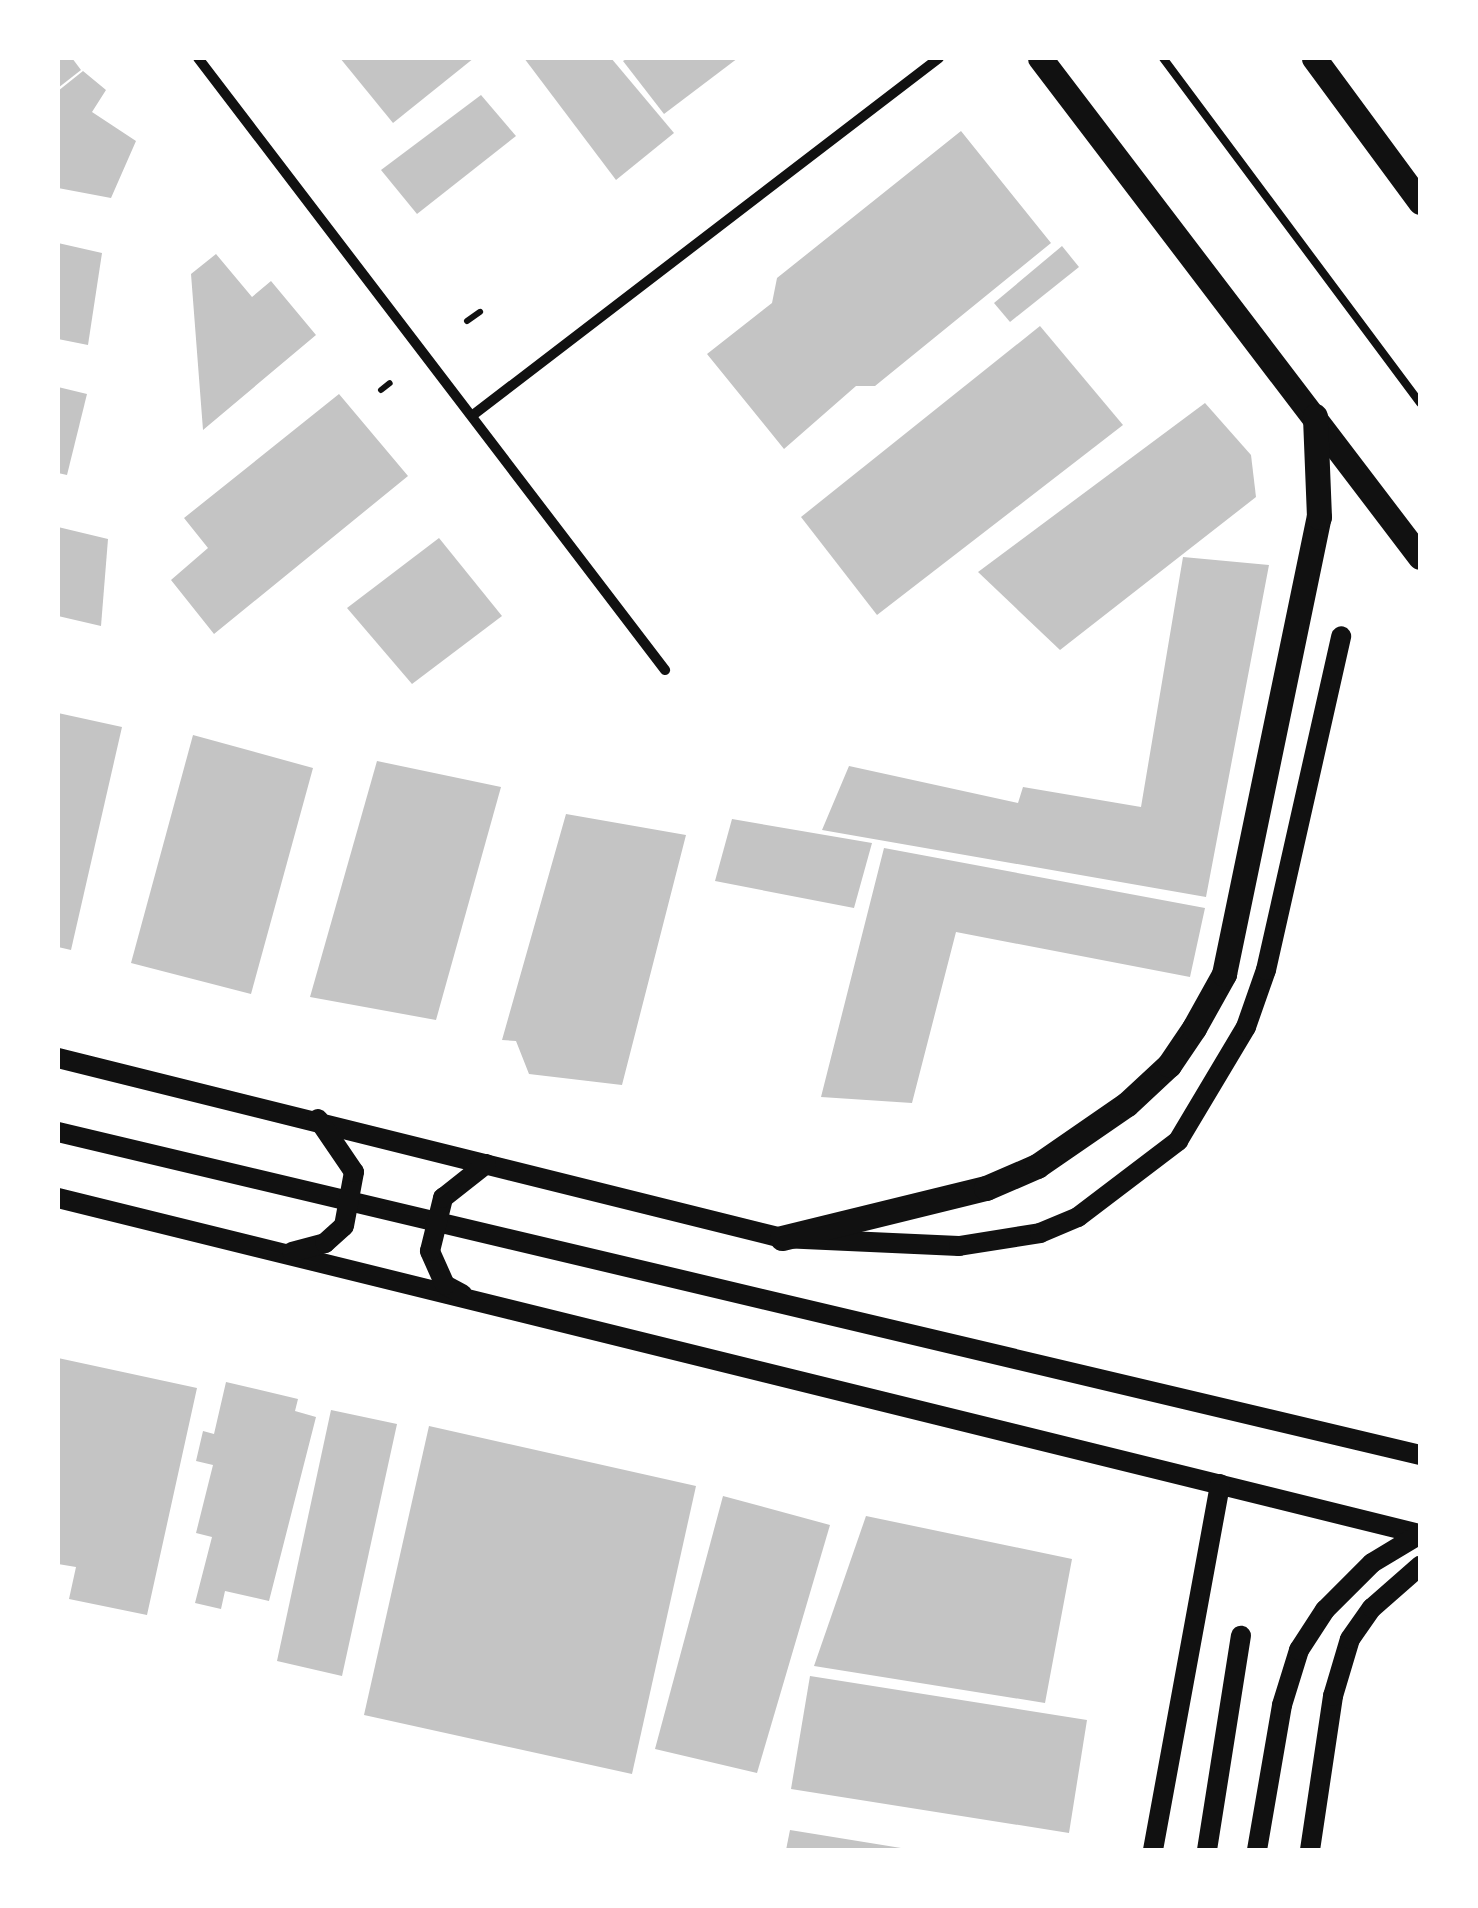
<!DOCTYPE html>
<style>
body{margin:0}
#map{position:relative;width:1478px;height:1908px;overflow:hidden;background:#fff;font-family:"Source Serif 4",serif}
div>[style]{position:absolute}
.building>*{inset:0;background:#c4c4c4}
.path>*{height:6px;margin:-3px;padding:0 3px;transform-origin:3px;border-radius:3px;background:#111}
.service>*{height:8px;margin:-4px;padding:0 4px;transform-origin:4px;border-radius:4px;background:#111}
.minor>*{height:10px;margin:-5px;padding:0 5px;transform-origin:5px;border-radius:5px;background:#111}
.secondary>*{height:20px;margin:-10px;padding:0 10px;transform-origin:10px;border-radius:10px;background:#111}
.primary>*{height:25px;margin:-12.5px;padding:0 12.5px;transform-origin:12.5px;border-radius:12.5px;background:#111}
span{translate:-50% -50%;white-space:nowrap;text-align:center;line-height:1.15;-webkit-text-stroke:8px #fff;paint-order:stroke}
.frame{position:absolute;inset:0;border:60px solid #fff;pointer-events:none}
</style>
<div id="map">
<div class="building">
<div style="clip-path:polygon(58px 58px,72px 58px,81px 70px,58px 88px)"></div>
<div style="clip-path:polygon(340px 58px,474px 58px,393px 123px)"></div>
<div style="clip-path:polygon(524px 58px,611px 58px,674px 133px,616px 180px)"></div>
<div style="clip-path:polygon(628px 58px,738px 58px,664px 114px,623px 61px)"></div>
<div style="clip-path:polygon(83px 71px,106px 90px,92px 112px,136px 141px,111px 198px,58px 188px,58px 91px)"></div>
<div style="clip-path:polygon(481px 95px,516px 136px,417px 214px,381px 170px)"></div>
<div style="clip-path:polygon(961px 131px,1051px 243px,875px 386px,856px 386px,784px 449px,707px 354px,772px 303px,777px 278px)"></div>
<div style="clip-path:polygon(58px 243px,102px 253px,88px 345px,58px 339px)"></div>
<div style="clip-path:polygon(1062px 246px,1079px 267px,1010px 322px,994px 303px)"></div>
<div style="clip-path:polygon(216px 254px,252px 297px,271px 281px,316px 335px,203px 430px,191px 274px)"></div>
<div style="clip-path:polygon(1040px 326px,1123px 425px,877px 615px,801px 517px)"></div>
<div style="clip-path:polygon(58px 387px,87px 394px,67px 475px,58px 473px)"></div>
<div style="clip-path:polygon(339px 394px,408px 476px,214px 634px,171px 580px,208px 548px,184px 518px)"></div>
<div style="clip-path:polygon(1205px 403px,1251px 455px,1256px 497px,1060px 650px,978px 572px)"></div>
<div style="clip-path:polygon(58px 527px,108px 539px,101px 626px,58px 616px)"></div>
<div style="clip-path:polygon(439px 538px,502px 616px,412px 684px,347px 608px)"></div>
<div style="clip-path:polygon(1183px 557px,1269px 565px,1206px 897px,822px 830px,849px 766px,1018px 803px,1023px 787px,1141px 807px)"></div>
<div style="clip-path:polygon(58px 713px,122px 727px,71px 950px,58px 947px)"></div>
<div style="clip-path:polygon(193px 735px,313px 768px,251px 994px,131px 963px)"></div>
<div style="clip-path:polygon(377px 761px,501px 787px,436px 1020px,310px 997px)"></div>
<div style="clip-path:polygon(566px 814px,686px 835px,622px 1085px,529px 1074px,516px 1041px,502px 1040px)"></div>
<div style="clip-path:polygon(732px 819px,872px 843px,854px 908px,715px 881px)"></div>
<div style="clip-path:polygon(884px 848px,1205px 908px,1190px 977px,956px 932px,912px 1103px,821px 1097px)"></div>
<div style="clip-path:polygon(58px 1358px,197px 1388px,147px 1615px,69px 1599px,76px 1567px,58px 1564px)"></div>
<div style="clip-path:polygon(226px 1382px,298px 1399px,295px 1411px,316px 1417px,269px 1601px,225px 1591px,221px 1609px,195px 1603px,212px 1537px,196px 1533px,213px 1465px,196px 1461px,203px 1431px,214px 1434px)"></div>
<div style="clip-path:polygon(331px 1410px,397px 1424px,342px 1676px,277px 1661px)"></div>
<div style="clip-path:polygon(429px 1426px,696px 1486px,632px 1774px,364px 1715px)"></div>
<div style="clip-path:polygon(723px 1496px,830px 1525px,757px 1773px,655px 1749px)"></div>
<div style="clip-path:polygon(866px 1516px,1072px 1559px,1045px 1703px,814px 1666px)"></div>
<div style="clip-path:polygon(810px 1676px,1087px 1720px,1069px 1833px,791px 1789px)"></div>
<div style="clip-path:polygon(790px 1830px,901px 1848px,901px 1850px,786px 1850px)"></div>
</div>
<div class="path">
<div style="left:467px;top:321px;width:16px;rotate:-35deg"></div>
<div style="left:381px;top:390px;width:11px;rotate:-38deg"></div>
</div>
<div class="service">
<div style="left:1163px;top:58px;width:430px;rotate:53.3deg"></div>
</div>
<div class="minor">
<div style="left:198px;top:58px;width:770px;rotate:52.65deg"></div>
<div style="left:473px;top:415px;width:587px;rotate:-37.46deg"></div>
</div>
<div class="secondary">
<div style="left:58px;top:1058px;width:746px;rotate:13.96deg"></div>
<div style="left:782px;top:1238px;width:177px;rotate:2.6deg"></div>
<div style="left:959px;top:1246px;width:82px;rotate:-9.1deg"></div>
<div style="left:1040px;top:1233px;width:41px;rotate:-22.8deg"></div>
<div style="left:1078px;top:1217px;width:126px;rotate:-37.2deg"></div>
<div style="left:1178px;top:1141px;width:133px;rotate:-59.2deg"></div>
<div style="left:1246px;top:1027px;width:60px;rotate:-70.7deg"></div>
<div style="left:1266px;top:970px;width:342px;rotate:-77.3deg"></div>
<div style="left:58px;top:1132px;width:1400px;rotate:13.34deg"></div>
<div style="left:58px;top:1198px;width:1403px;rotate:13.86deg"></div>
<div style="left:292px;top:1252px;width:34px;rotate:-15deg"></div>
<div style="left:325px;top:1243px;width:25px;rotate:-42deg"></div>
<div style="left:344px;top:1226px;width:55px;rotate:-79.5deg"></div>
<div style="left:354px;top:1172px;width:64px;rotate:-124.2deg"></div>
<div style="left:462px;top:1294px;width:19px;rotate:-152deg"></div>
<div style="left:445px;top:1285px;width:37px;rotate:-114deg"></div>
<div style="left:430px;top:1251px;width:55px;rotate:-76.2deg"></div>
<div style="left:443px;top:1198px;width:55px;rotate:-38.3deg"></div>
<div style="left:1153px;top:1850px;width:372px;rotate:-79.6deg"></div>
<div style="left:1207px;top:1850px;width:217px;rotate:-81deg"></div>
<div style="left:1257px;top:1850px;width:147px;rotate:-80.2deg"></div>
<div style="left:1282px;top:1705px;width:58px;rotate:-72.8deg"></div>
<div style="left:1299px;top:1650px;width:48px;rotate:-57deg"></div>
<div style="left:1325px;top:1610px;width:66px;rotate:-45deg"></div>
<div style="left:1372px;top:1563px;width:56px;rotate:-31.1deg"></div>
<div style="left:1310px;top:1850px;width:156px;rotate:-81.5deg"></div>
<div style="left:1333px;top:1696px;width:59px;rotate:-73.4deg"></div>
<div style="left:1350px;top:1639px;width:38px;rotate:-55deg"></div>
<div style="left:1372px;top:1608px;width:64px;rotate:-41.2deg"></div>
</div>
<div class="primary">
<div style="left:1040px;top:58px;width:627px;rotate:52.71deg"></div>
<div style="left:1314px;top:58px;width:179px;rotate:53.6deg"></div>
<div style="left:782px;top:1238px;width:210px;rotate:-13.8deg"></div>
<div style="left:986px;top:1188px;width:56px;rotate:-23.3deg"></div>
<div style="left:1037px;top:1166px;width:109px;rotate:-34.6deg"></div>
<div style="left:1127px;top:1104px;width:57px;rotate:-42.9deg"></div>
<div style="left:1169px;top:1065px;width:45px;rotate:-56deg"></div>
<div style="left:1194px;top:1028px;width:62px;rotate:-60.9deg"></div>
<div style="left:1224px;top:974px;width:467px;rotate:-78.3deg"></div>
<div style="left:1319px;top:517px;width:101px;rotate:-92.3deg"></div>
</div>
<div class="frame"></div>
</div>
